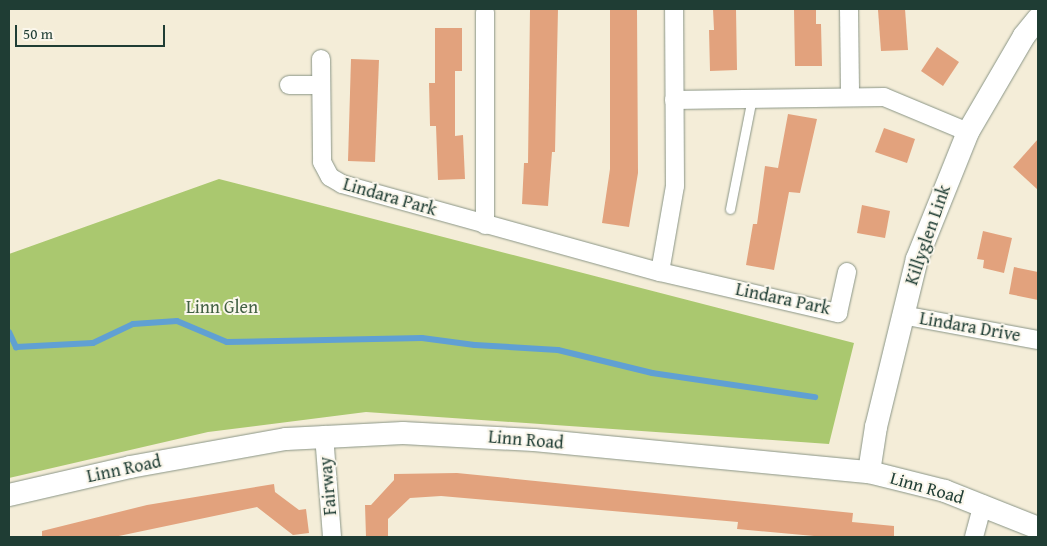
<!DOCTYPE html>
<style>
body{margin:0}
#map{position:relative;width:1047px;height:546px;overflow:hidden;background:#f4edd8;font-family:"Gentium Book Plus",serif}
div>[style]{position:absolute}
.green>*{inset:0;background:#aac86f}
.stream>*{height:6px;margin:-3px;padding:0 3px;transform-origin:3px;border-radius:3px;background:#60a0d3}
.building>*{inset:0;background:#e2a27d}
.roads{filter:drop-shadow(0 0 1px #8a9586) drop-shadow(0 0 1px #8a9586)}
.service>*{height:9px;margin:-4.5px;padding:0 4.5px;transform-origin:4.5px;border-radius:4.5px;background:#fff}
.minor>*{height:18px;margin:-9px;padding:0 9px;transform-origin:9px;border-radius:9px;background:#fff}
.tertiary>*{height:22px;margin:-11px;padding:0 11px;transform-origin:11px;border-radius:11px;background:#fff}
span{translate:-50% -50%;white-space:nowrap;text-align:center;line-height:1.15;-webkit-text-stroke:4px #fbf7ec;paint-order:stroke}
.street-label{font-size:18px;color:#1f3d34}
.park-label{font-size:18px;color:#426043}
.frame{position:absolute;inset:0;border:10px solid #1f3d34;pointer-events:none}
.scale{position:absolute;left:15px;top:25px;width:150px;height:22px;box-sizing:border-box;border:2px solid #1f3d34;border-top:0;padding-left:6px;font-size:15px;line-height:18px;white-space:nowrap;color:#1f3d34;-webkit-text-stroke:4px #fbf7ec;paint-order:stroke}
</style>
<div id="map">
<div class="green">
<div style="clip-path:polygon(219px 179px,854px 343px,829px 444px,366px 412px,208px 432px,9px 478px,9px 254px)"></div>
</div>
<div class="stream">
<div style="left:9px;top:332px;width:17px;rotate:65deg"></div>
<div style="left:16px;top:347px;width:77px;rotate:-3deg"></div>
<div style="left:93px;top:343px;width:44px;rotate:-25.4deg"></div>
<div style="left:133px;top:324px;width:44px;rotate:-3.9deg"></div>
<div style="left:177px;top:321px;width:54px;rotate:22.8deg"></div>
<div style="left:227px;top:342px;width:195px;rotate:-1.2deg"></div>
<div style="left:422px;top:338px;width:53px;rotate:7.5deg"></div>
<div style="left:475px;top:345px;width:83px;rotate:3.4deg"></div>
<div style="left:558px;top:350px;width:97px;rotate:13.7deg"></div>
<div style="left:652px;top:373px;width:165px;rotate:8.4deg"></div>
</div>
<div class="building">
<div style="clip-path:polygon(530px 9px,558px 9px,555px 152px,552px 152px,548px 206px,522px 204px,524px 163px,528px 163px)"></div>
<div style="clip-path:polygon(610px 9px,637px 9px,638px 173px,629px 227px,602px 223px,610px 169px)"></div>
<div style="clip-path:polygon(713px 9px,736px 9px,737px 70px,710px 71px,709px 30px,714px 30px)"></div>
<div style="clip-path:polygon(794px 9px,816px 9px,816px 24px,821px 24px,822px 66px,795px 66px)"></div>
<div style="clip-path:polygon(905px 9px,908px 50px,881px 51px,878px 10px)"></div>
<div style="clip-path:polygon(435px 28px,462px 28px,462px 71px,455px 71px,455px 136px,463px 135px,465px 179px,438px 180px,436px 126px,430px 126px,429px 83px,435px 83px)"></div>
<div style="clip-path:polygon(937px 47px,959px 62px,943px 86px,921px 71px)"></div>
<div style="clip-path:polygon(351px 59px,379px 60px,375px 162px,348px 161px)"></div>
<div style="clip-path:polygon(788px 114px,817px 119px,800px 193px,789px 192px,774px 270px,746px 265px,753px 224px,757px 224px,765px 166px,778px 168px)"></div>
<div style="clip-path:polygon(884px 128px,915px 139px,907px 163px,875px 152px)"></div>
<div style="clip-path:polygon(1038px 139px,1038px 190px,1013px 167px)"></div>
<div style="clip-path:polygon(862px 205px,890px 211px,885px 238px,857px 233px)"></div>
<div style="clip-path:polygon(983px 231px,1012px 238px,1004px 273px,983px 268px,984px 260px,977px 259px)"></div>
<div style="clip-path:polygon(1014px 267px,1038px 272px,1038px 300px,1009px 294px)"></div>
<div style="clip-path:polygon(457px 473px,853px 513px,852px 522px,894px 526px,894px 537px,825px 537px,737px 529px,738px 522px,441px 496px,410px 498px,388px 519px,388px 537px,366px 537px,365px 505px,371px 505px,394px 480px,394px 474px)"></div>
<div style="clip-path:polygon(274px 484px,275px 492px,299px 510px,306px 509px,309px 533px,293px 535px,257px 507px,114px 537px,42px 537px,42px 531px,147px 505px)"></div>
</div>
<div class="roads">
<div class="service">
<div style="left:730px;top:209px;width:113px;rotate:-78.8deg"></div>
</div>
<div class="minor">
<div style="left:849px;top:9px;width:87px;rotate:89.3deg"></div>
<div style="left:485px;top:12px;width:213px;rotate:90deg"></div>
<div style="left:321px;top:59px;width:103px;rotate:89.4deg"></div>
<div style="left:322px;top:162px;width:17px;rotate:62deg"></div>
<div style="left:330px;top:177px;width:14px;rotate:30deg"></div>
<div style="left:342px;top:184px;width:330px;rotate:15.5deg"></div>
<div style="left:660px;top:272px;width:183px;rotate:13deg"></div>
<div style="left:838px;top:313px;width:42px;rotate:-77.6deg"></div>
<div style="left:289px;top:85px;width:32px"></div>
<div style="left:674px;top:100px;width:210px;rotate:-0.8deg"></div>
<div style="left:884px;top:97px;width:91px;rotate:22.6deg"></div>
<div style="left:660px;top:272px;width:87px;rotate:-80.1deg"></div>
<div style="left:675px;top:186px;width:177px;rotate:-90.3deg"></div>
<div style="left:902px;top:315px;width:138px;rotate:10.4deg"></div>
<div style="left:324px;top:435px;width:102px;rotate:85.5deg"></div>
<div style="left:974px;top:537px;width:34px;rotate:-75deg"></div>
</div>
<div class="tertiary">
<div style="left:869px;top:472px;width:46px;rotate:-81.2deg"></div>
<div style="left:876px;top:427px;width:173px;rotate:-76.3deg"></div>
<div style="left:917px;top:259px;width:137px;rotate:-68.1deg"></div>
<div style="left:968px;top:132px;width:111px;rotate:-59.7deg"></div>
<div style="left:1024px;top:36px;width:22px;rotate:-51deg"></div>
<div style="left:9px;top:495px;width:124px;rotate:-13deg"></div>
<div style="left:130px;top:467px;width:158px;rotate:-10.2deg"></div>
<div style="left:286px;top:439px;width:117px;rotate:-2.9deg"></div>
<div style="left:403px;top:433px;width:131px;rotate:3.1deg"></div>
<div style="left:534px;top:440px;width:337px;rotate:5.5deg"></div>
<div style="left:869px;top:472px;width:78px;rotate:14deg"></div>
<div style="left:945px;top:491px;width:100px;rotate:21.7deg"></div>
</div>
</div>
<div class="street-label">
<span style="left:390px;top:197px;rotate:16deg">Lindara Park</span>
<span style="left:928px;top:235px;rotate:-71deg">Killyglen Link</span>
<span style="left:783px;top:299px;rotate:12deg">Lindara Park</span>
<span style="left:970px;top:327px;rotate:10deg">Lindara Drive</span>
<span style="left:526px;top:440px;rotate:5deg">Linn Road</span>
<span style="left:124px;top:469px;rotate:-12deg">Linn Road</span>
<span style="left:328px;top:486px;rotate:-95deg">Fairway</span>
<span style="left:927px;top:488px;rotate:16deg">Linn Road</span>
</div>
<div class="park-label">
<span style="left:222px;top:307px">Linn Glen</span>
</div>
<div class="frame"></div>
<div class="scale">50 m</div>
</div>
